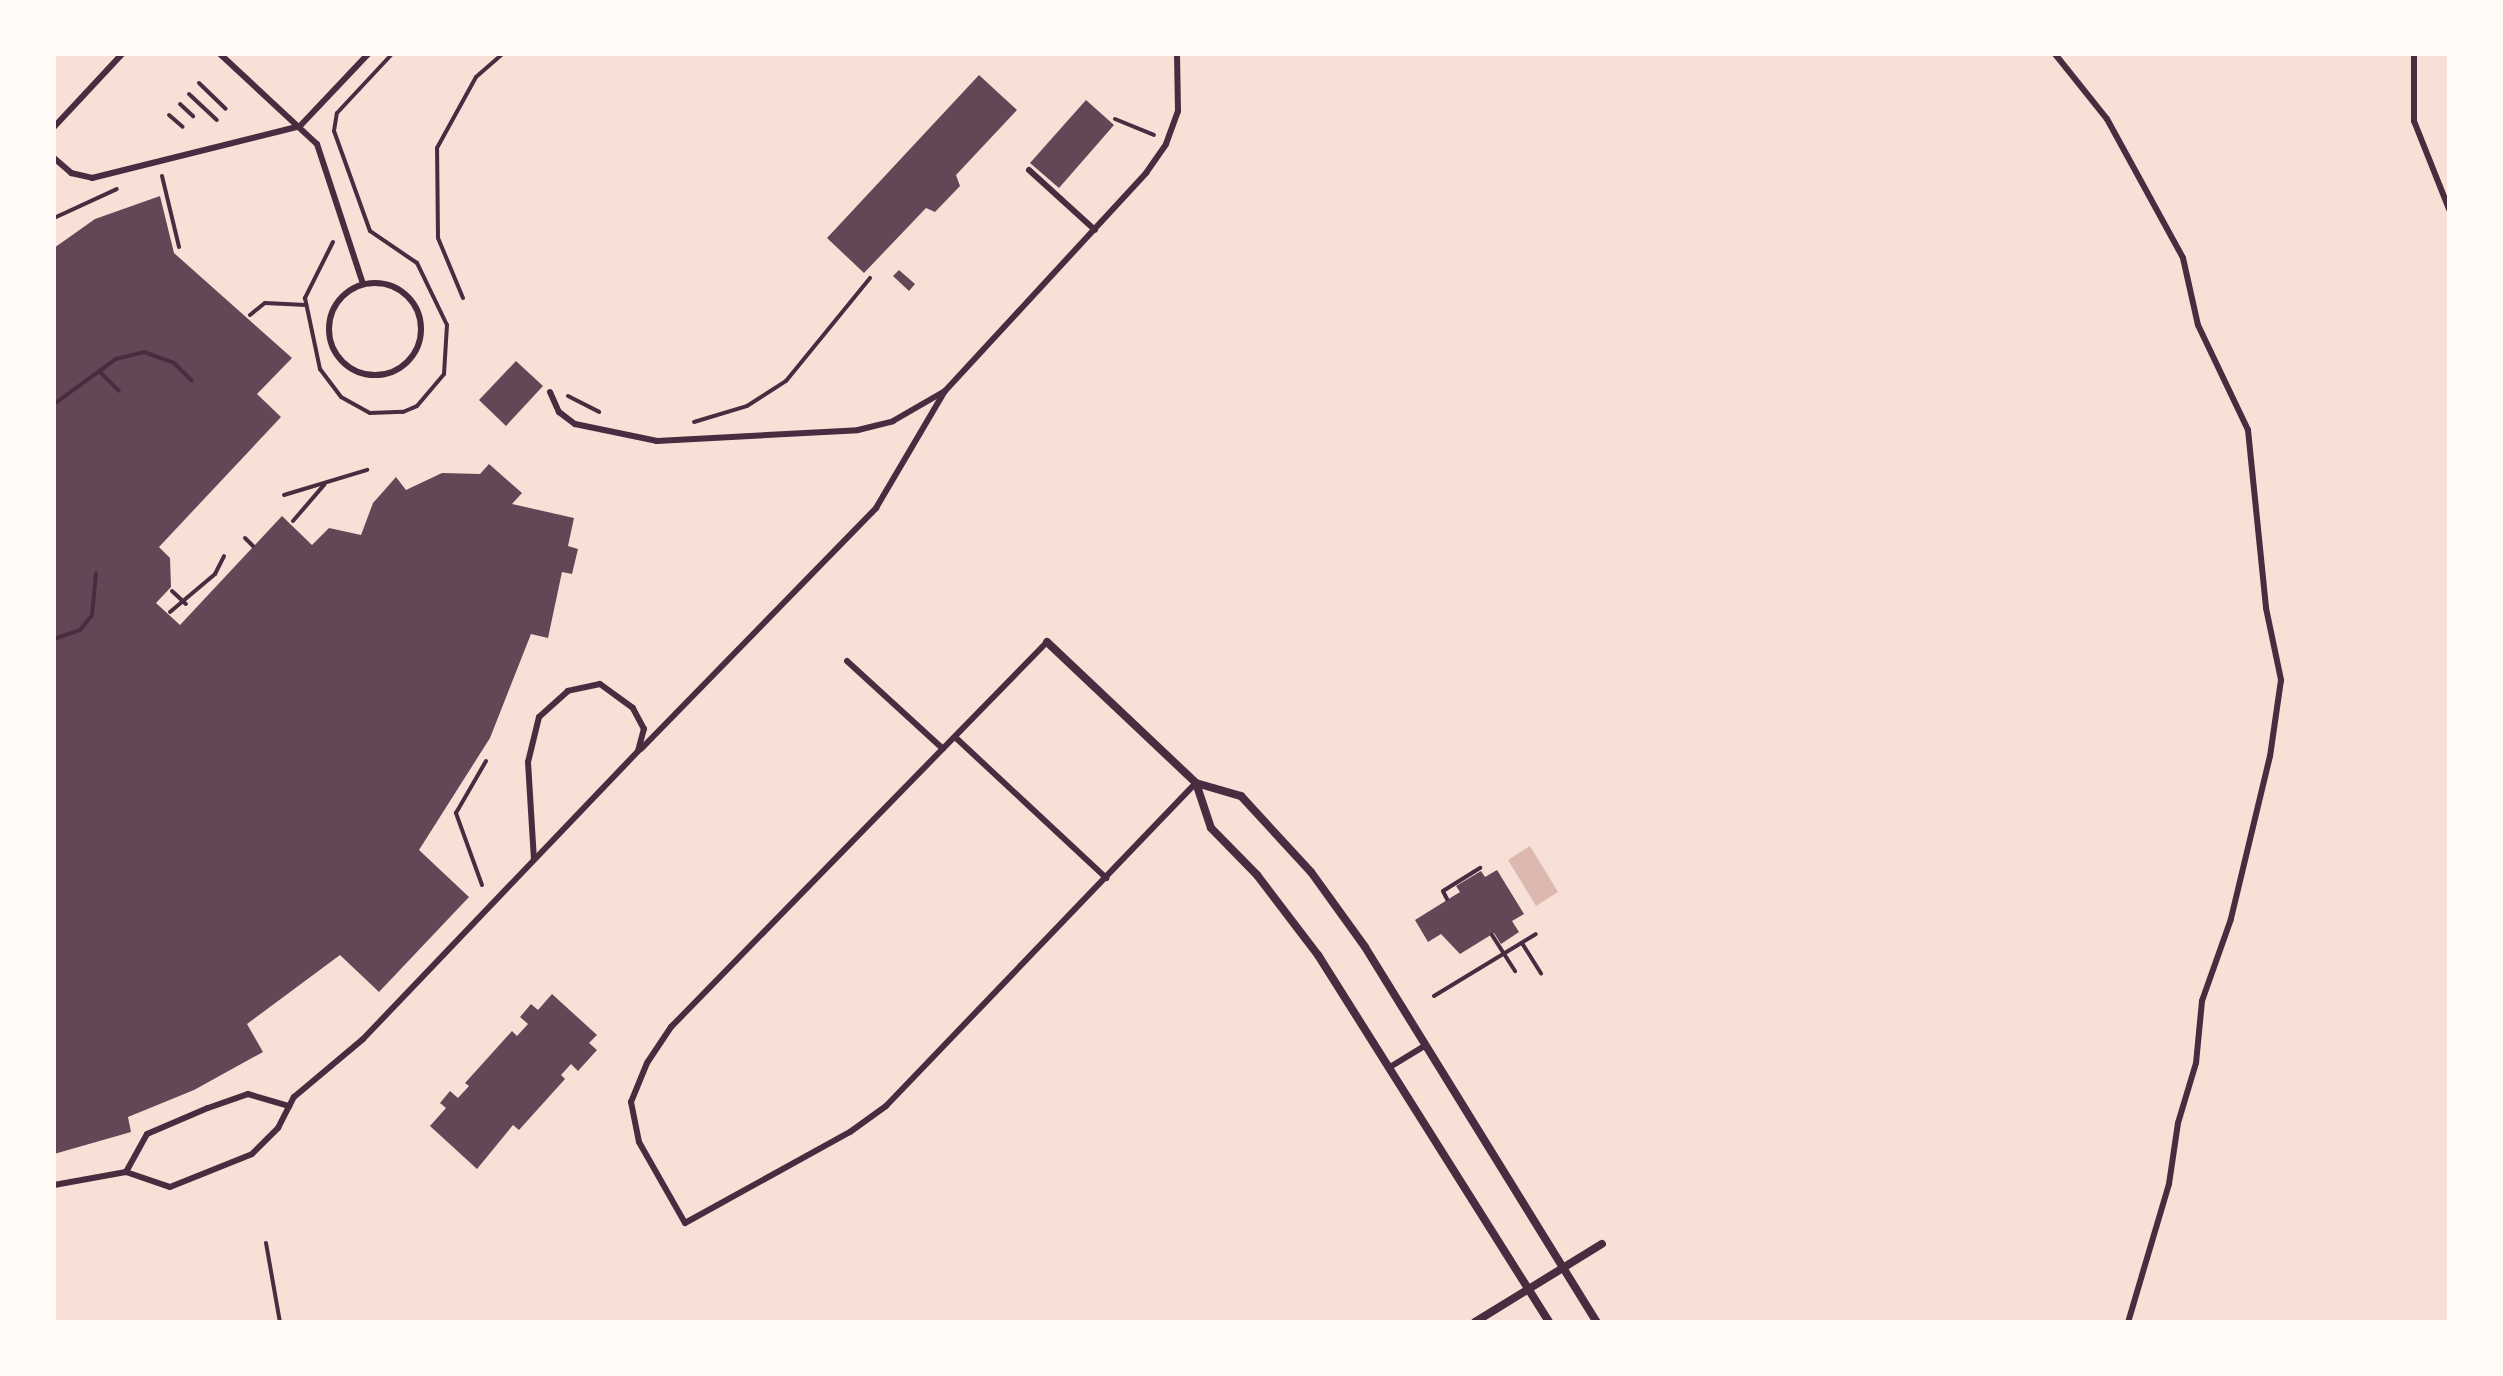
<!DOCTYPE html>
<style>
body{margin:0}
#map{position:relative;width:2503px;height:1376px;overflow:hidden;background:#f7e1d7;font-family:"Space Grotesk",sans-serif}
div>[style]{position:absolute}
.water>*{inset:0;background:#dcb8b0}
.building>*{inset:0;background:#644757}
.path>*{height:4px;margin:-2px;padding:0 2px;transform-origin:2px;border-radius:2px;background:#4a2c40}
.service>*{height:6px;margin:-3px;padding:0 3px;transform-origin:3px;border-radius:3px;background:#4a2c40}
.service>.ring{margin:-3px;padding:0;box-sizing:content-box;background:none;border:6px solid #4a2c40;border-radius:50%}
.minor>*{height:8px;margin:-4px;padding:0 4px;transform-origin:4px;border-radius:4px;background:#4a2c40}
span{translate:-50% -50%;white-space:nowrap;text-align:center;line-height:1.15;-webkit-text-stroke:6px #fffaf5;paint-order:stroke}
.frame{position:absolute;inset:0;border:56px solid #fffaf5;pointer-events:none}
</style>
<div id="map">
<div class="water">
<div style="clip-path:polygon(1530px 846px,1558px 892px,1536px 906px,1508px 860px)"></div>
</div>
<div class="building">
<div style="clip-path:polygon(979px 75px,1017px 110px,956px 175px,960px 186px,935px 212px,926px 208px,864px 273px,827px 238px)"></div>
<div style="clip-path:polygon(1086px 100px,1114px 125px,1059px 188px,1030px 163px)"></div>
<div style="clip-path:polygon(160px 196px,174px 253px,292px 358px,257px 394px,281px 417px,159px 547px,170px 558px,171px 587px,156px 603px,180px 625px,282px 516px,312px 545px,329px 528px,361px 535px,373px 503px,396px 477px,406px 490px,442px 473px,480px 474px,489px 464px,522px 493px,512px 504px,574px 518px,568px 546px,578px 549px,572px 574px,562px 572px,548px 638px,531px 634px,490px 738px,419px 850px,469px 897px,379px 992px,340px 955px,247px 1024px,263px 1052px,194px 1090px,128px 1117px,131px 1132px,54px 1154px,54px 248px,95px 219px)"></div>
<div style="clip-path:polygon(899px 270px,915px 284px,909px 291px,893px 276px)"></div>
<div style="clip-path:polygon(516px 361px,543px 386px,506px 426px,479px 400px)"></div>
<div style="clip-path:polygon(1497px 870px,1524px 914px,1512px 921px,1519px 932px,1501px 944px,1494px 933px,1460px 954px,1441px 934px,1428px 942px,1415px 920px,1460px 892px,1456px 886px,1481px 871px,1485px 877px)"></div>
<div style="clip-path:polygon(552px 994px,597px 1035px,589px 1043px,597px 1050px,578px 1071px,571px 1064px,561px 1075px,565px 1079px,519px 1130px,513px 1125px,477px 1169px,430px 1126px,446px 1108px,440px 1103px,450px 1091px,458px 1098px,469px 1086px,465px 1083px,512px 1031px,517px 1036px,528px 1024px,520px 1017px,531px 1004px,538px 1010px)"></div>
</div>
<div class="path">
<div style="left:199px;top:83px;width:37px;rotate:44deg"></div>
<div style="left:189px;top:94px;width:38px;rotate:43deg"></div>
<div style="left:180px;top:104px;width:18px;rotate:43deg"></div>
<div style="left:169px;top:115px;width:18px;rotate:41deg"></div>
<div style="left:1115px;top:119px;width:42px;rotate:22.3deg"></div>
<div style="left:162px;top:176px;width:73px;rotate:76.5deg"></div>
<div style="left:54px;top:218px;width:69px;rotate:-24.7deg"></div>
<div style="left:333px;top:242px;width:63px;rotate:116.6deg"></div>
<div style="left:305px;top:298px;width:73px;rotate:78.1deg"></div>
<div style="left:320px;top:369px;width:35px;rotate:53deg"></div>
<div style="left:341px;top:397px;width:33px;rotate:29deg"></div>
<div style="left:370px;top:413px;width:33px;rotate:-2deg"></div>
<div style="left:403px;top:412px;width:15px;rotate:-23deg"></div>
<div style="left:417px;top:406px;width:42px;rotate:-49.8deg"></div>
<div style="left:444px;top:374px;width:49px;rotate:-86.5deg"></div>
<div style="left:447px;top:325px;width:69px;rotate:-115.8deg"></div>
<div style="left:417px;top:263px;width:57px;rotate:-145.8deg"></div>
<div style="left:370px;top:231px;width:106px;rotate:-109.8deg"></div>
<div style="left:334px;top:131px;width:18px;rotate:-81deg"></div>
<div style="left:337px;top:113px;width:81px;rotate:-47deg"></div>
<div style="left:463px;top:298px;width:65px;rotate:-112.6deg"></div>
<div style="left:438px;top:238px;width:90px;rotate:-90.6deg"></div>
<div style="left:437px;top:148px;width:81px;rotate:-61.2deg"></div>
<div style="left:476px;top:77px;width:35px;rotate:-41deg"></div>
<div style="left:250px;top:315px;width:19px;rotate:-39deg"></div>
<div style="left:265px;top:303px;width:41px;rotate:2.8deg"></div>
<div style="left:101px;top:373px;width:25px;rotate:45deg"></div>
<div style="left:568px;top:396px;width:35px;rotate:27deg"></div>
<div style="left:54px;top:404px;width:77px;rotate:-36deg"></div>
<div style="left:116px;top:359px;width:29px;rotate:-14deg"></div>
<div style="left:144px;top:352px;width:32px;rotate:20deg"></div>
<div style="left:174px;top:363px;width:25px;rotate:45deg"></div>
<div style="left:694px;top:422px;width:55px;rotate:-16.8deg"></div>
<div style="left:747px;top:406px;width:46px;rotate:-32.7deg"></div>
<div style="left:786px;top:381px;width:133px;rotate:-50.8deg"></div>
<div style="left:284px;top:495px;width:87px;rotate:-16.8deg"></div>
<div style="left:293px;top:521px;width:48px;rotate:-49.3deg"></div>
<div style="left:245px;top:538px;width:11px;rotate:45deg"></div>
<div style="left:172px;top:591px;width:19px;rotate:43deg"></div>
<div style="left:170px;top:612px;width:59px;rotate:-40.2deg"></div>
<div style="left:215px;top:574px;width:20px;rotate:-63deg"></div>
<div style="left:54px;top:639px;width:28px;rotate:-19deg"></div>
<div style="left:80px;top:630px;width:19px;rotate:-51deg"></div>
<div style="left:92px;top:615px;width:42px;rotate:-84.6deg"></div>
<div style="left:482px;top:885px;width:77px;rotate:-109.9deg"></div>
<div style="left:456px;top:813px;width:60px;rotate:-60deg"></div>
<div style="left:1447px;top:899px;width:9px;rotate:-117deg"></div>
<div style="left:1443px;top:891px;width:44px;rotate:-31.9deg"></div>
<div style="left:1492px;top:935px;width:43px;rotate:57.4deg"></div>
<div style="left:1522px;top:943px;width:36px;rotate:58deg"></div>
<div style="left:1434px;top:996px;width:119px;rotate:-31.3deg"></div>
<div style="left:266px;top:1243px;width:80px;rotate:80deg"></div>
</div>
<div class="service">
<div style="left:220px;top:54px;width:132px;rotate:42.9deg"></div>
<div style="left:317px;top:144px;width:147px;rotate:71.8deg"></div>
<div style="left:2055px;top:54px;width:83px;rotate:51.3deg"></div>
<div style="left:2107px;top:119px;width:158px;rotate:61.3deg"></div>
<div style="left:2183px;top:258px;width:69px;rotate:77.4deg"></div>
<div style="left:2198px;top:325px;width:116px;rotate:64.5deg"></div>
<div style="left:2248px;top:430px;width:179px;rotate:84.2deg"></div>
<div style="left:2266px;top:608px;width:74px;rotate:78.2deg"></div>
<div style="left:2281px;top:680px;width:77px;rotate:98.2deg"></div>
<div style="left:2270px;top:756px;width:168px;rotate:103.5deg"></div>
<div style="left:2231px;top:919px;width:87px;rotate:109.5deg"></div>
<div style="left:2202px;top:1001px;width:62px;rotate:95.5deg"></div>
<div style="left:2196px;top:1063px;width:63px;rotate:106.7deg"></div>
<div style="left:2178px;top:1123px;width:62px;rotate:98.4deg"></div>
<div style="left:2169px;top:1184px;width:144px;rotate:106.5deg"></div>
<div style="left:2414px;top:54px;width:67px;rotate:90deg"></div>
<div style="left:2414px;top:121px;width:95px;rotate:68.3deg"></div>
<div style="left:54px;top:127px;width:100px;rotate:-47deg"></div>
<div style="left:54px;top:158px;width:23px;rotate:41deg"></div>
<div style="left:71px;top:173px;width:22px;rotate:13deg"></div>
<div style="left:92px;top:178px;width:214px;rotate:-14deg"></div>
<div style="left:300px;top:126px;width:99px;rotate:-46.6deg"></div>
<div style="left:1029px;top:170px;width:89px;rotate:42.3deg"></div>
<div class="ring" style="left:329px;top:283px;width:86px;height:86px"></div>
<div style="left:550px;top:392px;width:22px;rotate:66deg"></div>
<div style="left:559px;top:412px;width:20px;rotate:37deg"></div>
<div style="left:575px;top:424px;width:84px;rotate:11.7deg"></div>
<div style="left:657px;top:441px;width:201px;rotate:-3.1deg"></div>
<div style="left:858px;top:430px;width:36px;rotate:-14deg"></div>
<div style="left:893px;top:421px;width:60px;rotate:-30deg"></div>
<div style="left:945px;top:391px;width:297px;rotate:-47.3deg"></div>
<div style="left:1146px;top:173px;width:35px;rotate:-55deg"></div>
<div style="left:1166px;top:144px;width:35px;rotate:-70deg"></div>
<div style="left:1178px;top:111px;width:57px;rotate:-91deg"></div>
<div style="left:1047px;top:642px;width:538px;rotate:134.32deg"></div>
<div style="left:671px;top:1027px;width:43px;rotate:123.7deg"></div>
<div style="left:647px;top:1063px;width:42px;rotate:112.3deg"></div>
<div style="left:631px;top:1102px;width:41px;rotate:78.7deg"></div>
<div style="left:639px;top:1142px;width:93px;rotate:60.4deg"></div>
<div style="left:685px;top:1223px;width:188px;rotate:-28.9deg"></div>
<div style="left:850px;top:1132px;width:44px;rotate:-35.8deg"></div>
<div style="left:886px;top:1106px;width:448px;rotate:-46.2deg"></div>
<div style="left:847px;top:661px;width:130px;rotate:42.5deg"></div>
<div style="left:955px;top:737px;width:207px;rotate:43deg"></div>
<div style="left:641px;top:749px;width:337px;rotate:-45.7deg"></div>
<div style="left:876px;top:508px;width:136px;rotate:-59.5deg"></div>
<div style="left:1390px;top:1067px;width:42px;rotate:-31.4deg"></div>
<div style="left:126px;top:1172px;width:43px;rotate:-61.1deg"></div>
<div style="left:147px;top:1134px;width:66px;rotate:-23.1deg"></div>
<div style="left:208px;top:1108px;width:42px;rotate:-19.3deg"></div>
<div style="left:248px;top:1094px;width:43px;rotate:16.3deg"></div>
<div style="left:54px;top:1185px;width:73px;rotate:-10.2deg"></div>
<div style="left:126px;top:1172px;width:46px;rotate:18.8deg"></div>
<div style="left:170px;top:1187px;width:88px;rotate:-21.9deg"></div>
<div style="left:252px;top:1154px;width:37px;rotate:-45deg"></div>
<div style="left:278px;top:1128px;width:35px;rotate:-63deg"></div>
<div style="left:294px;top:1097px;width:90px;rotate:-40deg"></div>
<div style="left:363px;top:1039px;width:398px;rotate:-46.3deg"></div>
<div style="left:638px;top:751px;width:23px;rotate:-75deg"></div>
<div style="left:644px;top:729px;width:24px;rotate:-118deg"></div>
<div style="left:633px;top:708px;width:41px;rotate:-144deg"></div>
<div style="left:600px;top:684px;width:33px;rotate:168deg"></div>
<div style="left:568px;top:691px;width:39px;rotate:138deg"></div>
<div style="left:539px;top:717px;width:46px;rotate:103.7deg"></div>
<div style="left:528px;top:762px;width:97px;rotate:86.5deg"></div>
</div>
<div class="minor">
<div style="left:1047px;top:642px;width:205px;rotate:43.4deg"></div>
<div style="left:1196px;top:783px;width:47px;rotate:16.1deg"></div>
<div style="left:1241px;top:796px;width:103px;rotate:47.4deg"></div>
<div style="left:1311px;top:872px;width:92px;rotate:54.2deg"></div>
<div style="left:1365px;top:947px;width:441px;rotate:58.3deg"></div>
<div style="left:1196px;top:783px;width:47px;rotate:71.6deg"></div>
<div style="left:1211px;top:828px;width:66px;rotate:45.6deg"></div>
<div style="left:1257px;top:875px;width:101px;rotate:52.7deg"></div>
<div style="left:1318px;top:955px;width:434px;rotate:57.8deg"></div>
<div style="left:1475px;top:1322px;width:149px;rotate:-31.6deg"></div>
</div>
<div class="frame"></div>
</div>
